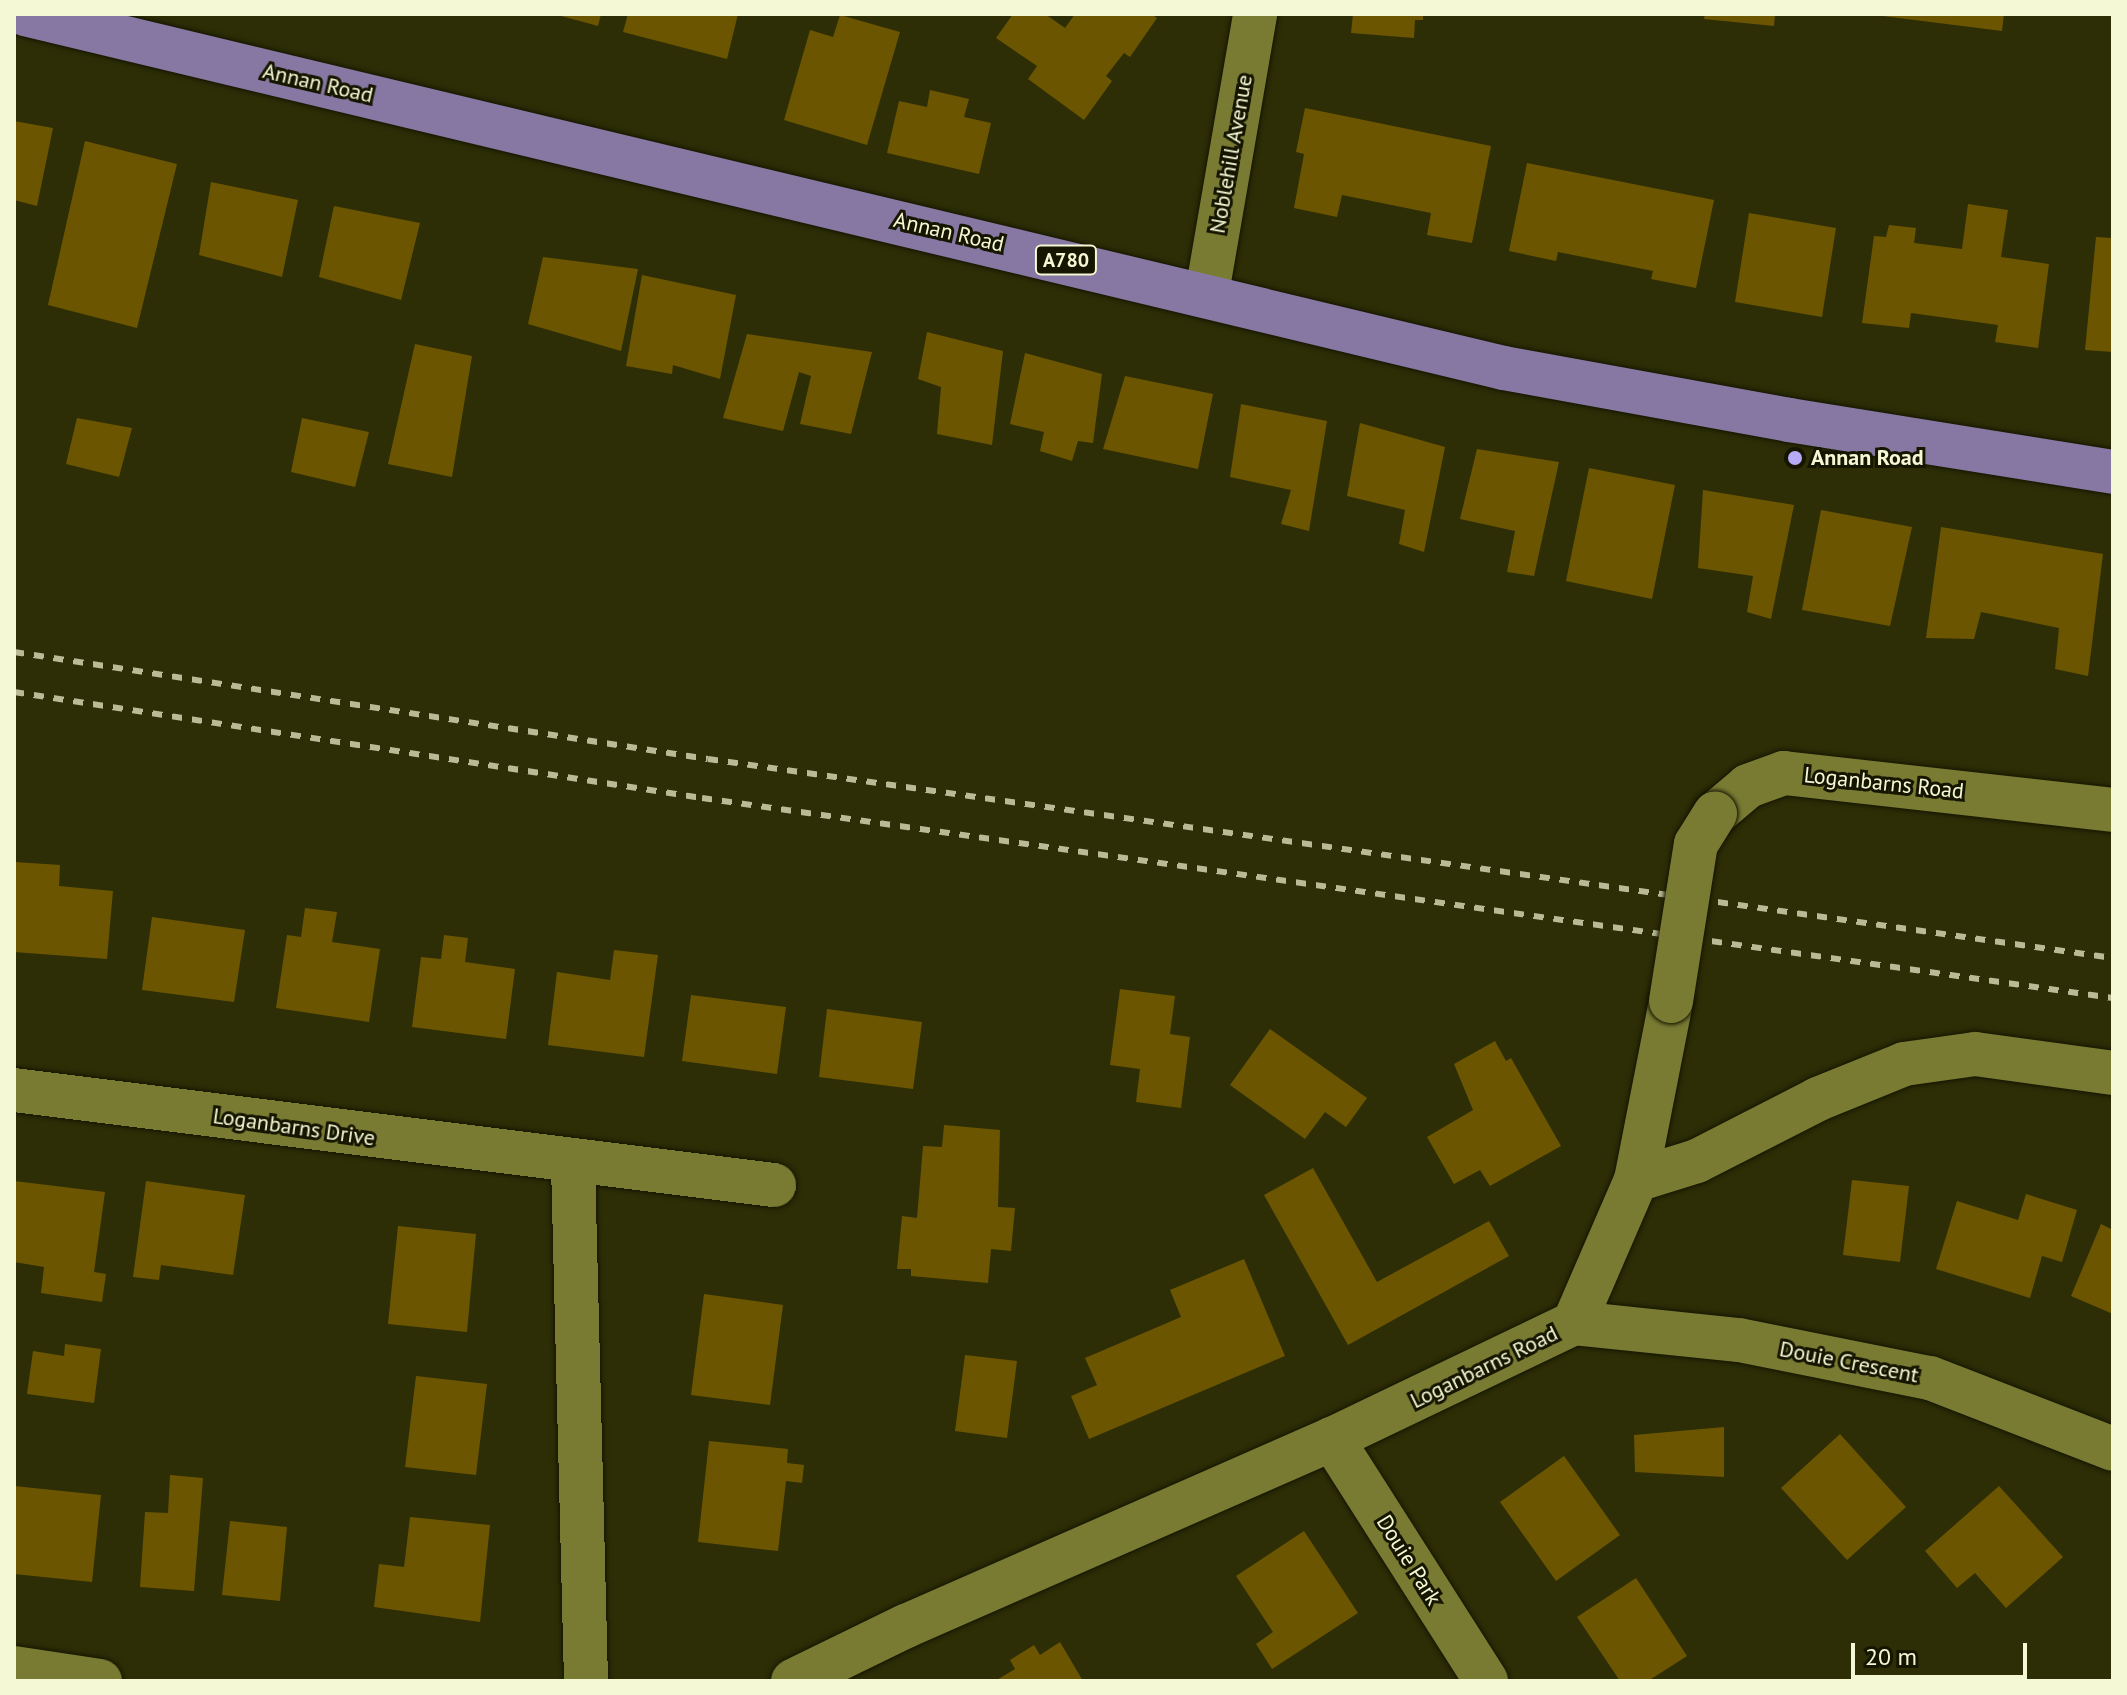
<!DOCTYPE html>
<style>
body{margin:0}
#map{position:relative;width:2127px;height:1695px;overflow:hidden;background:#2d2e06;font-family:"PT Sans",sans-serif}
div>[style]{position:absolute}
.building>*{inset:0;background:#6c5500}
.roads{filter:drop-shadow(0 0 2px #151501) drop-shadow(0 0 2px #151501)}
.minor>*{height:44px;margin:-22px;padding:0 22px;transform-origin:22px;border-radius:22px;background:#797b33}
.major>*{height:44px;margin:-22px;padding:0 22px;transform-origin:22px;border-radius:22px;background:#8778a3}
.rail>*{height:6px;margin-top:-3px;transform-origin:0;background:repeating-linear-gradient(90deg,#b8bb95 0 10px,transparent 0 20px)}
.bridges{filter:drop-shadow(0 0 2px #151501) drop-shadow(0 0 2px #151501)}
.minor-bridge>*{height:44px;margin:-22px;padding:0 22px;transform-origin:22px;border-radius:22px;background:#797b33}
.dots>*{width:22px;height:22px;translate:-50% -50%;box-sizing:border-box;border:4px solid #151500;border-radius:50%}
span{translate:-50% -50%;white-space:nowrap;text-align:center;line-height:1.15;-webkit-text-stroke:6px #151500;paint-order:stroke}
.shield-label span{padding:2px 6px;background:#151500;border:2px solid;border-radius:6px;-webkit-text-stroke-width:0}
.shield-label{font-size:20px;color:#f5f8d4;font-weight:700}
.street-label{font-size:22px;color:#f5f8d4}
.poi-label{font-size:22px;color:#f5f8d4;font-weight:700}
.left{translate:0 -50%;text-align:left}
.frame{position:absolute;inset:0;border:16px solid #f5f8d4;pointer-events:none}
.scale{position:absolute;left:1851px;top:1643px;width:176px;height:36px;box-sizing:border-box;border:4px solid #f5f8d4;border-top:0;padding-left:10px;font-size:24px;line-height:28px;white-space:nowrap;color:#f5f8d4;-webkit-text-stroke:6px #151500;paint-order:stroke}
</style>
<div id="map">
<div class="building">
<div style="clip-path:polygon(554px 14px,601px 14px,598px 26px)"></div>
<div style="clip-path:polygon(628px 14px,738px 14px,727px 59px,623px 32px)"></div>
<div style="clip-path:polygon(1013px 14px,1045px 14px,1065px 28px,1075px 14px,1151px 14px,1157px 18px,1130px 57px,1124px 53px,1106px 76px,1112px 81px,1084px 120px,1028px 79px,1037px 66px,996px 38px)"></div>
<div style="clip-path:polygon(1353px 14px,1423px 14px,1423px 20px,1415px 20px,1414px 38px,1351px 33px)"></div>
<div style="clip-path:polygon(1705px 14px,1775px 14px,1774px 26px,1704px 19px)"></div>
<div style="clip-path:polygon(1867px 14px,2004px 14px,2002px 31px)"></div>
<div style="clip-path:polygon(840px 15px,900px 32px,867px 145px,784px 120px,810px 30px,833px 37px)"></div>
<div style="clip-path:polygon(930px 90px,969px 99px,964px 117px,991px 123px,979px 174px,887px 153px,899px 101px,927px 107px)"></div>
<div style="clip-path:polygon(1305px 108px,1491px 146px,1472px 243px,1427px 235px,1431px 213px,1342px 195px,1337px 217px,1294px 208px,1304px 154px,1296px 152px)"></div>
<div style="clip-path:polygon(14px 121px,53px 128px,37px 206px,14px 200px)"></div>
<div style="clip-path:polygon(85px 141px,177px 164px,137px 328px,48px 305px)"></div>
<div style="clip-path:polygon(1527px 163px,1714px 200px,1696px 288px,1651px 279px,1653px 271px,1558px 252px,1556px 261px,1509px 251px)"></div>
<div style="clip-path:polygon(211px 182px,298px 200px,282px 277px,199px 255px)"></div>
<div style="clip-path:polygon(1968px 204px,2008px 210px,2001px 257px,2049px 264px,2038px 348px,1995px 342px,1998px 325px,1911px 313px,1909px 328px,1862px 323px,1874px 236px,1886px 237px,1889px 225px,1916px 228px,1914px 243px,1962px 249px)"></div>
<div style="clip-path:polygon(334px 206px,420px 223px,401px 300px,319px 277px)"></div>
<div style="clip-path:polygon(1749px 213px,1836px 228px,1822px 317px,1735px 302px)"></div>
<div style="clip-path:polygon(2096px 237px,2113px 238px,2113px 352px,2085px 350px)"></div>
<div style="clip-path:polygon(543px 257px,638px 269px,621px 351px,528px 324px)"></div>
<div style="clip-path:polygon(642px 275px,736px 295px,720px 379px,673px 365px,672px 374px,626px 366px)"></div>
<div style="clip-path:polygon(927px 332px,1003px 351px,992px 445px,937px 434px,941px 387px,918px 379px)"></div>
<div style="clip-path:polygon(747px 334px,872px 352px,851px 434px,800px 424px,811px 376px,799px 372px,783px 431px,723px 418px)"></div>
<div style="clip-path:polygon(415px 344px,472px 356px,452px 477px,388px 464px)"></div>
<div style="clip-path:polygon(1025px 353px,1102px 374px,1093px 443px,1078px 441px,1072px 461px,1040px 451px,1044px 432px,1010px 424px)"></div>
<div style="clip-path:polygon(1125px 376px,1213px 394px,1198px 469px,1103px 449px)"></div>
<div style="clip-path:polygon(1241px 404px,1327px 421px,1309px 531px,1281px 524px,1291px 490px,1230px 477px)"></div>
<div style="clip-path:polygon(77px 418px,132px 428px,119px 477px,66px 464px)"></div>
<div style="clip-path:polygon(302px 418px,369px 432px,355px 487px,291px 472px)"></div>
<div style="clip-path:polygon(1360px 423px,1445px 447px,1424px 552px,1399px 544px,1405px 510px,1347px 496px)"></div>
<div style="clip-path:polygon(1477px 449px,1559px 462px,1534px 576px,1507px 572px,1515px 531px,1460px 519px)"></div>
<div style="clip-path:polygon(1589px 468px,1675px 485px,1652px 599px,1566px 581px)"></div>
<div style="clip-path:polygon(1703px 490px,1794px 505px,1771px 619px,1747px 612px,1753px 576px,1698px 568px)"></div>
<div style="clip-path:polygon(1821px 510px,1912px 527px,1890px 626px,1802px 610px)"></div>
<div style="clip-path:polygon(1941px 527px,2103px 554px,2088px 676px,2055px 669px,2059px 628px,1981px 612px,1974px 639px,1926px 638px)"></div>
<div style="clip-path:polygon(15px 862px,60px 865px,59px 886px,113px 891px,107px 959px,14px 952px)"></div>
<div style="clip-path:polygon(305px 908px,337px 912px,332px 942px,380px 949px,369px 1022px,276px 1008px,287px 935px,301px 937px)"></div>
<div style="clip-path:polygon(152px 917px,245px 930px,234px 1002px,142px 990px)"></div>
<div style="clip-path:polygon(444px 935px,468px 938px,465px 962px,515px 969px,506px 1039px,412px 1027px,421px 957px,441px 959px)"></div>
<div style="clip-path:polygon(614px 950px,658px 955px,644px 1057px,548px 1045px,557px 972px,610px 980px)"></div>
<div style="clip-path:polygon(1120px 989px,1175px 996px,1170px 1034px,1190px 1037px,1181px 1108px,1136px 1102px,1140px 1069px,1110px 1065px)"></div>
<div style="clip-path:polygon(691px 995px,786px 1007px,777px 1074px,682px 1061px)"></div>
<div style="clip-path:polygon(827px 1009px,922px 1022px,913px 1089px,819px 1077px)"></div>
<div style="clip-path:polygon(1270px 1029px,1367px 1098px,1346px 1127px,1325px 1112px,1305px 1139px,1230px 1085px)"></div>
<div style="clip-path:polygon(1495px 1041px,1506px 1061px,1511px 1058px,1561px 1146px,1490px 1186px,1480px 1170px,1454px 1184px,1427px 1137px,1473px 1110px,1454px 1064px)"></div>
<div style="clip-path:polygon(944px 1125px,1000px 1130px,998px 1207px,1015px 1208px,1011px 1251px,991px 1249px,988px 1283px,911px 1276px,911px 1269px,897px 1269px,902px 1216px,917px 1218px,923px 1146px,942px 1147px)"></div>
<div style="clip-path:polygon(1313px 1168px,1377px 1282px,1489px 1221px,1509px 1256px,1348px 1345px,1264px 1195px)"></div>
<div style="clip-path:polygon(1852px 1180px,1909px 1186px,1900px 1262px,1843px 1255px)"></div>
<div style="clip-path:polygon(14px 1181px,105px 1192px,94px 1272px,106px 1274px,102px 1302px,41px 1293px,44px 1267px,14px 1262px)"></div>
<div style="clip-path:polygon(146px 1181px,245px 1195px,233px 1275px,161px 1265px,159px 1280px,133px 1277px)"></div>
<div style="clip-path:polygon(2026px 1194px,2077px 1210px,2062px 1262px,2042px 1256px,2030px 1298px,1936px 1269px,1957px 1201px,2018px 1220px)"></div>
<div style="clip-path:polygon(2101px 1224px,2113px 1230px,2113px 1314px,2071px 1296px)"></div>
<div style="clip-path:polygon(398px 1226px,476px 1234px,467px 1332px,388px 1324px)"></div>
<div style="clip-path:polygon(1244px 1259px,1285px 1356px,1089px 1439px,1071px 1396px,1097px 1385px,1085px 1358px,1181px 1317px,1170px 1290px)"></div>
<div style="clip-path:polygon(704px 1294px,783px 1305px,770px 1405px,691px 1395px)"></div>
<div style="clip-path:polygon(65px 1344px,101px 1349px,94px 1403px,27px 1394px,33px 1351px,64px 1356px)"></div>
<div style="clip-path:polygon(965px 1355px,1017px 1361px,1007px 1438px,955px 1431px)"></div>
<div style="clip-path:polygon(416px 1376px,487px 1384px,476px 1475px,405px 1467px)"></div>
<div style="clip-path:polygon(1724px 1427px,1724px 1477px,1635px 1472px,1634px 1435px)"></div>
<div style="clip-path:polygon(1840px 1434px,1906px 1507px,1847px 1560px,1781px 1488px)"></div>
<div style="clip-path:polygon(709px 1441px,788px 1449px,787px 1463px,804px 1465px,802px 1483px,786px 1481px,778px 1551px,698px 1542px)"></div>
<div style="clip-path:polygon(1564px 1456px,1620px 1535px,1556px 1581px,1500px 1502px)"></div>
<div style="clip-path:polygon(170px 1475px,203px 1478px,194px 1591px,140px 1587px,145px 1512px,168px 1513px)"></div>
<div style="clip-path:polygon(14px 1486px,101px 1495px,92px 1582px,14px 1574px)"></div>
<div style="clip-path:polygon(1999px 1486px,2063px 1557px,2006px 1608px,1975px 1573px,1957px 1588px,1925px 1551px)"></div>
<div style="clip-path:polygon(410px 1517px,490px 1525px,480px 1622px,374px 1607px,379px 1564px,404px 1567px)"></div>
<div style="clip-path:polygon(230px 1521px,287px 1527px,280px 1601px,222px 1595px)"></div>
<div style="clip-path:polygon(1304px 1531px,1358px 1613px,1272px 1669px,1256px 1644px,1273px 1632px,1236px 1576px)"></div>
<div style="clip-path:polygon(1636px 1578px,1687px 1656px,1648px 1681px,1620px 1681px,1577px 1617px)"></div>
<div style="clip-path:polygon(1060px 1642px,1083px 1681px,995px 1681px,1015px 1669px,1010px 1660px,1034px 1645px,1040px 1655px)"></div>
</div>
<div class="roads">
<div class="minor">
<div style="left:1207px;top:293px;width:283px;rotate:-80.2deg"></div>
<div style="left:1715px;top:814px;width:43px;rotate:-40.3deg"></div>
<div style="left:1748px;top:786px;width:38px;rotate:-20deg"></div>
<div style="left:1784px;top:773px;width:331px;rotate:6.4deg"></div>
<div style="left:14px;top:1090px;width:766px;rotate:7.13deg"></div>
<div style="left:573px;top:1164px;width:517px;rotate:88.56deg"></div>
<div style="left:1636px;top:1180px;width:64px;rotate:-17.3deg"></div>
<div style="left:1697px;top:1161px;width:136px;rotate:-27.1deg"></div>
<div style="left:1818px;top:1099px;width:93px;rotate:-22.1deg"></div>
<div style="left:1904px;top:1064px;width:72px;rotate:-8deg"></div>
<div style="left:1975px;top:1054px;width:139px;rotate:7.8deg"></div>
<div style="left:1574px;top:1323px;width:166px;rotate:5.9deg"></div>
<div style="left:1739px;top:1340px;width:195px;rotate:11.3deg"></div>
<div style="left:1930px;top:1378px;width:196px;rotate:21.2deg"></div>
<div style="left:1332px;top:1439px;width:287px;rotate:57.5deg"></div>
<div style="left:14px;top:1668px;width:87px;rotate:8.6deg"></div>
<div style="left:793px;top:1681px;width:126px;rotate:-26deg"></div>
<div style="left:906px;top:1626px;width:465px;rotate:-23.7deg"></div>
<div style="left:1332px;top:1439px;width:268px;rotate:-25.6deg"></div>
<div style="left:1574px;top:1323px;width:156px;rotate:-66.6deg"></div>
<div style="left:1636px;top:1180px;width:182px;rotate:-78.9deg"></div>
</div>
<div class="major">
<div style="left:25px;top:14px;width:1521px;rotate:13.46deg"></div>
<div style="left:1504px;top:368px;width:290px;rotate:10.3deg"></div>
<div style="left:1789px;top:420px;width:328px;rotate:9.1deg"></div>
</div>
</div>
<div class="rail">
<div style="left:14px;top:652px;width:702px;rotate:8.76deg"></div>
<div style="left:708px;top:759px;width:1419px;rotate:8.06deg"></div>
<div style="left:14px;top:692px;width:696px;rotate:8.76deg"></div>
<div style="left:702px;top:798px;width:1425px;rotate:8.07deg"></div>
</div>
<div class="bridges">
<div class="minor-bridge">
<div style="left:1671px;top:1001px;width:159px;rotate:-81deg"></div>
<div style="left:1696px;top:844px;width:36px;rotate:-58deg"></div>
</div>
</div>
<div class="dots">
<div style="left:1795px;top:458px;background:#b7abf8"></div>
</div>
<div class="shield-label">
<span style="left:1066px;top:260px">A780</span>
</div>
<div class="street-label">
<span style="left:318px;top:83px;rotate:13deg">Annan Road</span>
<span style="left:1231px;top:154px;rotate:-80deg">Noblehill Avenue</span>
<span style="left:949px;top:232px;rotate:13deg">Annan Road</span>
<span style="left:1884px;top:783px;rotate:6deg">Loganbarns Road</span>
<span style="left:294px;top:1127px;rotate:8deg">Loganbarns Drive</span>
<span style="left:1849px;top:1362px;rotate:11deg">Douie Crescent</span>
<span style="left:1484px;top:1367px;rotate:-26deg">Loganbarns Road</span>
<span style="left:1409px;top:1560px;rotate:58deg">Douie Park</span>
</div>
<div class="poi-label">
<span class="left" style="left:1811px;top:458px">Annan Road</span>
</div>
<div class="frame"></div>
<div class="scale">20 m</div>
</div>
